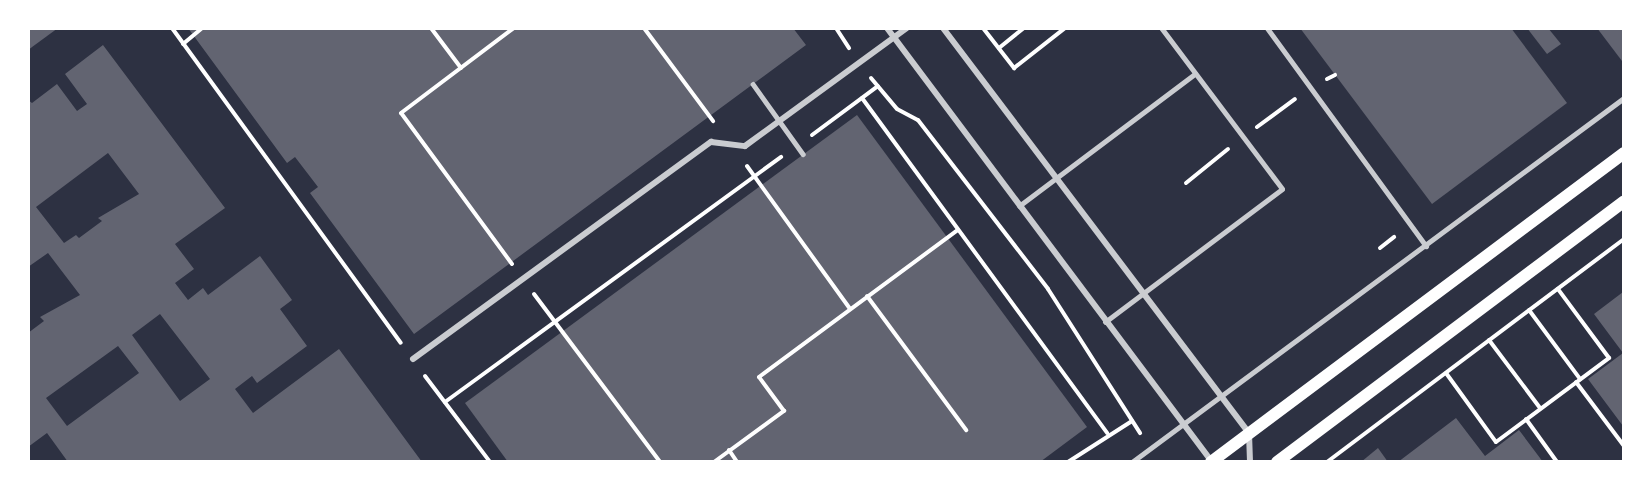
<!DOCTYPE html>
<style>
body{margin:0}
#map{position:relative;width:1652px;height:490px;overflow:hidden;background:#2d3142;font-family:"Roboto Serif",serif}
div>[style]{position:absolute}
.building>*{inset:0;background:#626471}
.path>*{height:4px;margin:-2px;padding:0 2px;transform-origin:2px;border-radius:2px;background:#fff}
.service>*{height:4.5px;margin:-2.25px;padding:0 2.25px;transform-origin:2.25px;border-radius:2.25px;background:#caccd0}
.pedestrian>*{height:5px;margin:-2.5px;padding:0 2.5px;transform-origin:2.5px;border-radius:2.5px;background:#caccd0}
.minor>*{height:6px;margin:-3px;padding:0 3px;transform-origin:3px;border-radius:3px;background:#caccd0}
.secondary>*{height:12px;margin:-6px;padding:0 6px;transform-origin:6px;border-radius:6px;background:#fff}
span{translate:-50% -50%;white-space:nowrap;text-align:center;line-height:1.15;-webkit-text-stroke:4.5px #fff;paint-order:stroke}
.frame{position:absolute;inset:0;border:30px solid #fff;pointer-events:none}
</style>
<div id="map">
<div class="building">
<div style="clip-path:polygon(28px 28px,58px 28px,28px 50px)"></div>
<div style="clip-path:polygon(188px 28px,793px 28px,806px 45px,414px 334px,310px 193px,318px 187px,295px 157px,287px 163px)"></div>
<div style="clip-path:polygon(1300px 28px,1511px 28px,1567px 103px,1432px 204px)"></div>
<div style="clip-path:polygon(1527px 28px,1548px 28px,1561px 44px,1547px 54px)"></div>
<div style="clip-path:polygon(1597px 28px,1623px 28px,1623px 60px,1622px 61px)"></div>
<div style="clip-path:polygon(evenodd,103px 45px,225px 208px,175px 244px,194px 269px,175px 283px,188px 300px,203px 288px,208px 295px,260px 256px,292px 300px,280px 309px,307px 346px,257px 383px,252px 376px,235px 389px,253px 413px,339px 349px,422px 462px,68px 462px,47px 433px,28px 447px,28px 333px,44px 321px,40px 317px,80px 295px,48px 253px,28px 267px,28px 100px,32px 103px,57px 84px,77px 111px,87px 104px,65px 74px,103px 45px,108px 153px,139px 194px,98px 218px,102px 221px,79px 238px,76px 235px,64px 243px,36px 207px,108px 153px,103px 45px,160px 314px,210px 379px,180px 401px,132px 335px,160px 314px,103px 45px,118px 346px,139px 373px,67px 426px,46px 398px,118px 346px)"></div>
<div style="clip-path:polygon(857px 115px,1087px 427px,1040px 462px,508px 462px,465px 403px)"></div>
<div style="clip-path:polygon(1623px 292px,1623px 426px,1588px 379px,1623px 353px,1594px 314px)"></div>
<div style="clip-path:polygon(1456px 418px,1485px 456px,1519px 430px,1543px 462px,1398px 462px)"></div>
<div style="clip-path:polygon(1378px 448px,1388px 462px,1361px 462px)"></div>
</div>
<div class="path">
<div style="left:172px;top:28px;width:389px;rotate:54deg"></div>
<div style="left:431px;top:28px;width:50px;rotate:53.1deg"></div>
<div style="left:644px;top:28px;width:116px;rotate:53.4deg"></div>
<div style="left:836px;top:28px;width:24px;rotate:57deg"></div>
<div style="left:983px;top:28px;width:51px;rotate:52.2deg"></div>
<div style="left:1014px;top:68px;width:65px;rotate:-38.1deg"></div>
<div style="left:183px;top:44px;width:25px;rotate:-40deg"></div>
<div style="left:999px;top:48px;width:32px;rotate:-39deg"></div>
<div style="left:871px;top:78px;width:40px;rotate:50deg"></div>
<div style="left:897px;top:109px;width:24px;rotate:28deg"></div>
<div style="left:918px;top:120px;width:213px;rotate:52.4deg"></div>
<div style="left:1048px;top:289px;width:171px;rotate:57.4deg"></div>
<div style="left:1327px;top:79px;width:9px;rotate:-27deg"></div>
<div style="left:862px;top:98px;width:415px;rotate:53.8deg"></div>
<div style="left:1257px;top:127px;width:47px;rotate:-36.4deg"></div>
<div style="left:812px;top:135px;width:82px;rotate:-36.6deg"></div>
<div style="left:747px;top:166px;width:176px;rotate:54.2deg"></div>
<div style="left:1186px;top:183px;width:54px;rotate:-39deg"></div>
<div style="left:1380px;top:248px;width:18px;rotate:-38deg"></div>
<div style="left:512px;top:264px;width:187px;rotate:-126.3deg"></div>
<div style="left:401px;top:113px;width:141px;rotate:-37deg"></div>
<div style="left:534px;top:294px;width:210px;rotate:53.1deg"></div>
<div style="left:867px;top:296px;width:167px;rotate:53.5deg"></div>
<div style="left:1529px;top:310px;width:86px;rotate:53.5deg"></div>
<div style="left:1489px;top:340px;width:85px;rotate:53.1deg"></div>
<div style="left:1446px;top:373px;width:85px;rotate:54.1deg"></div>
<div style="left:1496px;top:442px;width:141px;rotate:-36.6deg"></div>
<div style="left:1609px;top:358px;width:86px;rotate:-126.5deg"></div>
<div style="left:425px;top:376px;width:108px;rotate:52.9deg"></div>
<div style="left:1576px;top:382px;width:80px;rotate:53.1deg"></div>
<div style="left:445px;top:402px;width:416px;rotate:-36.1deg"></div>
<div style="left:1526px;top:419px;width:53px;rotate:54.2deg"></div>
<div style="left:729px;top:450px;width:14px;rotate:56deg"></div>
<div style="left:714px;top:462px;width:87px;rotate:-36.1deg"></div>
<div style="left:784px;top:411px;width:42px;rotate:-126.3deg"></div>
<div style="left:759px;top:377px;width:247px;rotate:-36.5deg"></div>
<div style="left:1068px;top:462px;width:76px;rotate:-32.6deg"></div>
<div style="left:1327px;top:462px;width:371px;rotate:-36.9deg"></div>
</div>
<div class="service">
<div style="left:753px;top:84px;width:86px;rotate:54.5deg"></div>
<div style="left:1019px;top:206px;width:220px;rotate:-36.9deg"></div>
<div style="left:1105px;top:322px;width:221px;rotate:-36.9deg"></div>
<div style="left:1282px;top:189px;width:201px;rotate:-126.9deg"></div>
<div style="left:1132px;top:462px;width:612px;rotate:-36.5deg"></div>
</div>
<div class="pedestrian">
<div style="left:1267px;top:28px;width:270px;rotate:53.9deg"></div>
</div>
<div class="minor">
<div style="left:887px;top:28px;width:542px;rotate:53.17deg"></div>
<div style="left:943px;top:28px;width:508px;rotate:52.93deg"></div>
<div style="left:1249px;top:433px;width:29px;rotate:88deg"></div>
<div style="left:413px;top:359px;width:369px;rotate:-36.1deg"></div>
<div style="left:711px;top:142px;width:34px;rotate:7deg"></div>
<div style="left:745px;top:146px;width:200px;rotate:-36.1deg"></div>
</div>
<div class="secondary">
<div style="left:1211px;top:462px;width:516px;rotate:-36.8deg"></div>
<div style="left:1277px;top:462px;width:434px;rotate:-36.9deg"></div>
</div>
<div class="frame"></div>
</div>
